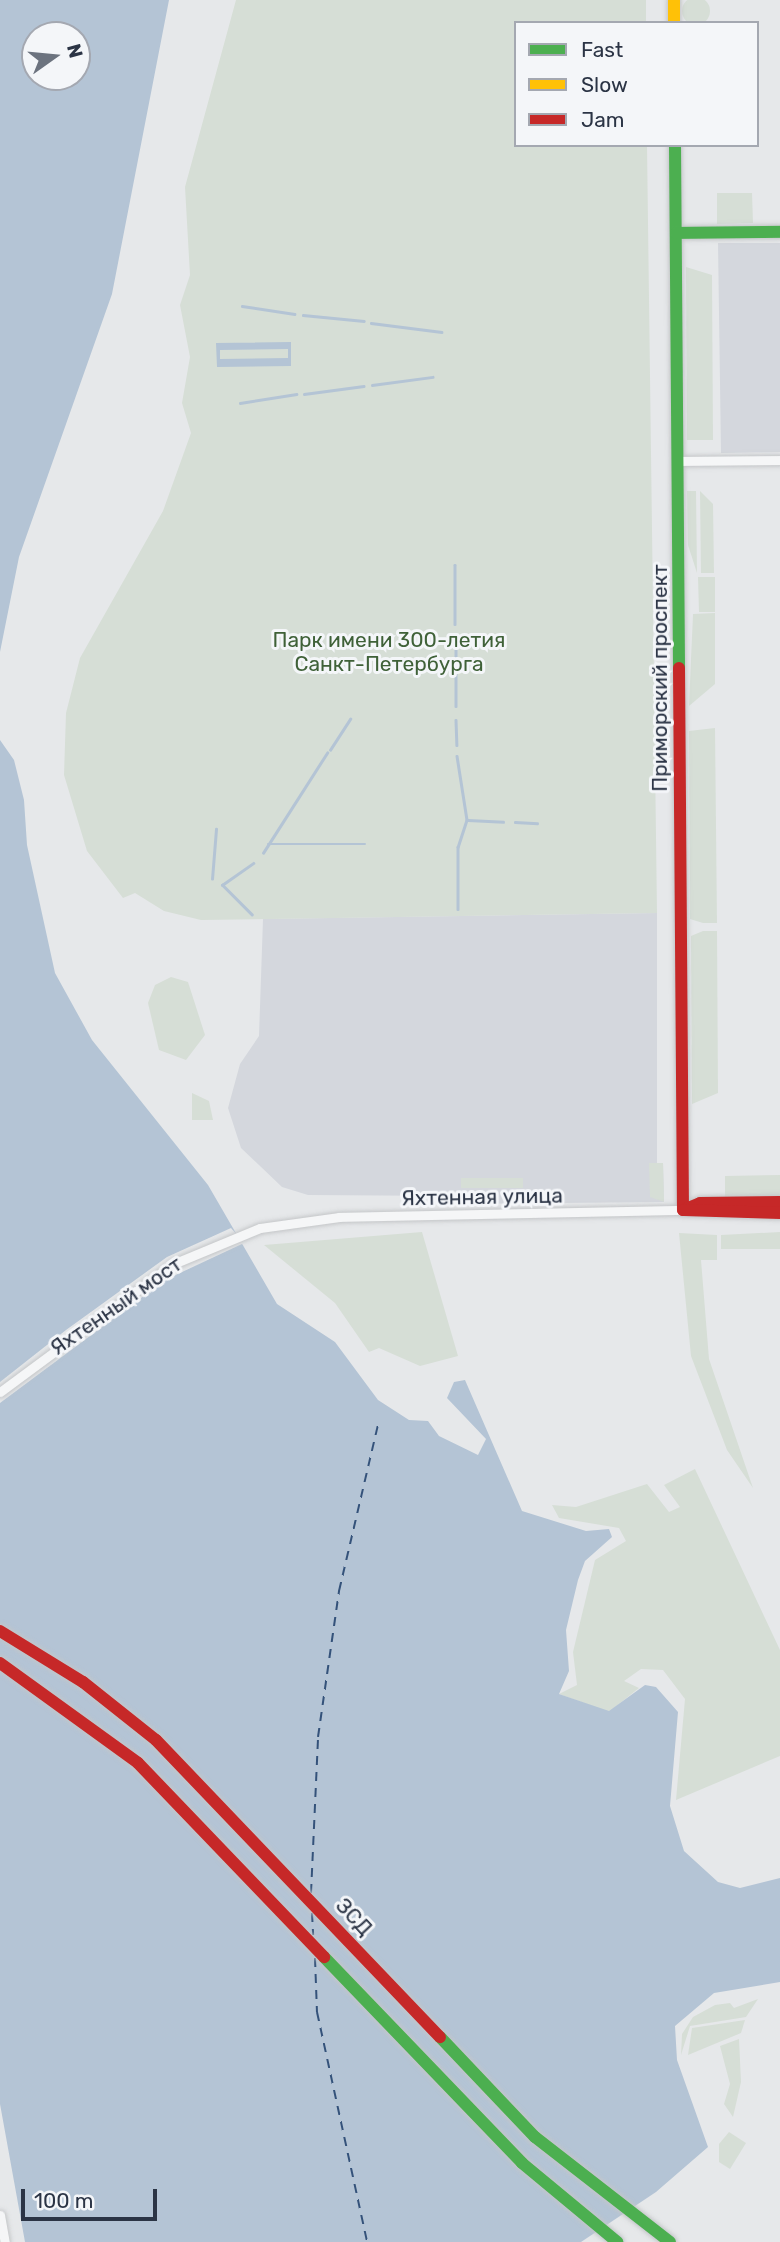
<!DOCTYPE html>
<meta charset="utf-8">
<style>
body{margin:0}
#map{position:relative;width:780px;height:2242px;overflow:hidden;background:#e6e8ea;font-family:Rubik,sans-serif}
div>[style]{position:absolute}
.built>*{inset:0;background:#d4d7dd}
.green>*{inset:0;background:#d6ded6}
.round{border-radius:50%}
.water>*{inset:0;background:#b4c4d5}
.pier>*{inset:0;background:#e6e8ea}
.stream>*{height:2.5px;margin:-1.25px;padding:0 1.25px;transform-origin:1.25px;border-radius:1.25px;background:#b4c4d5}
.ferry>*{height:2px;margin-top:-1px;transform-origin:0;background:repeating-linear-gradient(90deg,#34527a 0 9px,transparent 0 16px)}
.roads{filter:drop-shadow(0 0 2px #c4c6c8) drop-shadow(0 0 2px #c4c6c8)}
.street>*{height:9px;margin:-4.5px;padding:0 4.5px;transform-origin:4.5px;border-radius:4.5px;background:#f5f6f7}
.fast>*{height:12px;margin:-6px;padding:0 6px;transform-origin:6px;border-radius:6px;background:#4caf50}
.slow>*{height:12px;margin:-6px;padding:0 6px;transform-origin:6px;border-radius:6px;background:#ffc107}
.jam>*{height:12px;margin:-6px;padding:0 6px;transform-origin:6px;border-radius:6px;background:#c62828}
span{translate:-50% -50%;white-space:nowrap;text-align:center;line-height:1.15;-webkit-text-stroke:6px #f4f6f9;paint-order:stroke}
.park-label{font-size:21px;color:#3f6138}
.street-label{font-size:21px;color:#2b3445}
.legend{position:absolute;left:514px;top:21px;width:245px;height:126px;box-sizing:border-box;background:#f4f6f9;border:2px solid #a4a8b1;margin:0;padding:9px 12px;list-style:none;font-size:21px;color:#2b3445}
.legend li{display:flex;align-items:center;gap:14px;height:35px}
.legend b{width:35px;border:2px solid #a4a8b1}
.north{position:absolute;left:21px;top:21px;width:70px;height:70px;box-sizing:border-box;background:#f4f6f9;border:2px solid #a4a8b1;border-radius:50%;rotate:75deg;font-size:19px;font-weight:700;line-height:28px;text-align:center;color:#2b3445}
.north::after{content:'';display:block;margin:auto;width:24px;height:32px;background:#6c737f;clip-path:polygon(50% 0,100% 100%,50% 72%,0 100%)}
.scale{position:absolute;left:21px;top:2189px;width:136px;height:32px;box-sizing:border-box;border:4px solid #2b3445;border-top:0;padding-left:9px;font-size:21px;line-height:24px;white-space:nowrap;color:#2b3445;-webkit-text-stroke:5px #f4f6f9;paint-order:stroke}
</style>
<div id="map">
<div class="built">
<div style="clip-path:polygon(718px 243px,780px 243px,780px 452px,721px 453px)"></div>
<div style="clip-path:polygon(657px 913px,657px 1163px,663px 1163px,664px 1202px,459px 1204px,455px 1196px,308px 1195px,282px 1187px,241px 1148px,228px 1108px,240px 1064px,259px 1036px,263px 919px)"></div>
</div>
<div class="green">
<div class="round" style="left:682px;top:-3px;width:28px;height:28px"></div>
<div style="clip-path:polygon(236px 0,646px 0,646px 23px,516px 23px,516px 145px,647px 145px,657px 913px,201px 920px,164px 911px,135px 893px,123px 898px,87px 851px,64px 775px,66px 713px,80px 658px,163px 511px,191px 433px,182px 403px,190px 357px,180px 305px,190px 275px,185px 187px)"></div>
<div style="clip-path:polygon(717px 193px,752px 193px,753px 223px,717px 224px)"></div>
<div style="clip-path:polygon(686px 267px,712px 275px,713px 440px,687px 440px)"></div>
<div style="clip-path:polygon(687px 491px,696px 491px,697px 573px,688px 545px)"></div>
<div style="clip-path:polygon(700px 491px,713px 504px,714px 573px,701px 573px)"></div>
<div style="clip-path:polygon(698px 577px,715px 577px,715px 612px,699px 612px)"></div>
<div style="clip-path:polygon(715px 613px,715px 684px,689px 706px,693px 614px)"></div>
<div style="clip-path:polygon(715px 728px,717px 923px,703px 923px,690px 919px,689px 731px)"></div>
<div style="clip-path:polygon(703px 931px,717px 931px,718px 1093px,692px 1104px,691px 936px)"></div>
<div style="clip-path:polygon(171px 977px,188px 982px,205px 1035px,186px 1060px,159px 1050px,148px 1003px,155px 985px)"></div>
<div style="clip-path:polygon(192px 1093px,209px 1101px,213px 1120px,192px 1120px)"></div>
<div style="clip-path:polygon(649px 1163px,663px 1163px,664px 1202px,650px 1197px)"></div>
<div style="clip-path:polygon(780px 1175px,780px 1198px,725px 1199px,725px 1176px)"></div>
<div style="clip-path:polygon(461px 1178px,523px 1178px,523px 1188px,461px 1188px)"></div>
<div style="clip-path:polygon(422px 1232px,458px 1356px,420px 1366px,379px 1348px,369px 1352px,335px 1303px,264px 1245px)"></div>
<div style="clip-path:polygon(780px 1232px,780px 1249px,721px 1249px,721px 1235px)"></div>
<div style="clip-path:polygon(679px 1233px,717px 1235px,717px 1260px,701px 1260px,709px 1359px,753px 1488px,727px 1450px,691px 1356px)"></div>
<div style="clip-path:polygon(695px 1469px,780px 1650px,780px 1756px,676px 1800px,685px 1699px,663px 1670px,641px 1669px,624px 1681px,639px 1688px,609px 1712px,559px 1694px,577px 1685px,573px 1652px,595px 1560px,626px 1541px,619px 1528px,559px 1518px,552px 1505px,576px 1507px,647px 1484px,669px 1512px,680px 1507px,664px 1485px)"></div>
<div style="clip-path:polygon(758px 1999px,746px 2017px,690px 2026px,681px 2055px,682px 2034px,693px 2017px,715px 2005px,730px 2003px,734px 2008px)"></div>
<div style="clip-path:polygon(745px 2020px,741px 2033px,688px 2055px,692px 2028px)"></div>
<div style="clip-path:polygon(739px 2039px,741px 2082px,733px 2117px,724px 2104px,730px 2084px,720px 2046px)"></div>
<div style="clip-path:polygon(729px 2132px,746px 2143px,730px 2169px,719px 2162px,719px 2144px)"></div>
</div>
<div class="water">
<div style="clip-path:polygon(evenodd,0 0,169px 0,112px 294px,19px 557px,0 652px,0 0,35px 35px,77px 35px,77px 77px,35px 77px,35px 35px)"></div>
<div style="clip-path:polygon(evenodd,291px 342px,291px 366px,217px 367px,216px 343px,291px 342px,220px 350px,288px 349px,288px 358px,220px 359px,220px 350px)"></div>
<div style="clip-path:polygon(0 740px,14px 760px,24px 800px,27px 845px,55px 973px,92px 1040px,208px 1185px,277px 1304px,335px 1342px,378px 1400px,409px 1420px,428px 1421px,439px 1436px,478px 1455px,486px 1439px,447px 1398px,454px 1382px,465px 1380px,522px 1511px,586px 1531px,609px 1529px,612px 1537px,585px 1561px,578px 1580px,566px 1630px,569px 1671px,559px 1694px,609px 1711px,645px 1685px,656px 1687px,678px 1712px,670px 1806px,684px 1851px,718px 1882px,740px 1888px,780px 1878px,780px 1982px,714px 1993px,675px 2026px,677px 2060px,708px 2147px,656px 2192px,581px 2242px,25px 2242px,0 2104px)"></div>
</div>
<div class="pier">
<div style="clip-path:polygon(231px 1228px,244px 1243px,165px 1280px,0 1403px,0 1382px,66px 1330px,167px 1257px)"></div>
</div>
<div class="stream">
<div style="left:242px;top:306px;width:53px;rotate:8.7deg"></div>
<div style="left:303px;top:315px;width:61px;rotate:5.6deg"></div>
<div style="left:371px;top:323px;width:71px;rotate:7.3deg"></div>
<div style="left:372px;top:385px;width:61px;rotate:-7.6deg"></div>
<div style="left:304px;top:394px;width:60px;rotate:-7.7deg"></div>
<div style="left:240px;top:403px;width:57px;rotate:-9.1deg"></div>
<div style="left:455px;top:565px;width:59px;rotate:90deg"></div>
<div style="left:456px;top:639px;width:67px;rotate:90deg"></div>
<div style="left:456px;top:720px;width:25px;rotate:88deg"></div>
<div style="left:330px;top:750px;width:37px;rotate:-57deg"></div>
<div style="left:457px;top:756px;width:65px;rotate:81.1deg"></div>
<div style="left:467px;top:820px;width:28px;rotate:108deg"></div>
<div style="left:458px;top:847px;width:62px;rotate:90deg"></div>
<div style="left:468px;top:820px;width:35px;rotate:3deg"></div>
<div style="left:515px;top:822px;width:22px;rotate:3deg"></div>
<div style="left:268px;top:844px;width:97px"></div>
<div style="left:263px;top:853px;width:119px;rotate:-57.4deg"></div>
<div style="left:212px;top:879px;width:50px;rotate:-85.4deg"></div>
<div style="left:252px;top:915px;width:42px;rotate:-135deg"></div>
<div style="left:222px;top:885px;width:38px;rotate:-35deg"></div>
</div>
<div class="ferry">
<div style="left:311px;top:1893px;width:156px;rotate:-87.4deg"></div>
<div style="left:318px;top:1737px;width:148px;rotate:-81.8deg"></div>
<div style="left:339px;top:1591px;width:175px;rotate:-76.8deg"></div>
<div style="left:312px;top:1913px;width:22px;rotate:87deg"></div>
<div style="left:315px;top:1958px;width:54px;rotate:87.9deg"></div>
<div style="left:317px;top:2012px;width:235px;rotate:77.7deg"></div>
</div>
<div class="roads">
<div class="street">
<div style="left:678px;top:461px;width:102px;rotate:-0.6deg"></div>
<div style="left:0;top:1392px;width:215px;rotate:-36.5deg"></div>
<div style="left:173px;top:1264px;width:94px;rotate:-22.5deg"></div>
<div style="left:260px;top:1228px;width:80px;rotate:-7.9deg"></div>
<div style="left:339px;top:1217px;width:344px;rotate:-1.2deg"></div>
<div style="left:0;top:2215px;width:27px;rotate:80deg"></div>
</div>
<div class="fast">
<div style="left:675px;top:145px;width:523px;rotate:89.56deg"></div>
<div style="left:676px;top:233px;width:104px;rotate:-0.6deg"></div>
<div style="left:324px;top:1957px;width:286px;rotate:46.1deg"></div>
<div style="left:522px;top:2163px;width:124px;rotate:39.7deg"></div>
<div style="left:440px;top:2037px;width:138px;rotate:46.5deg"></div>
<div style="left:535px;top:2137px;width:171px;rotate:37.9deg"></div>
</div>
<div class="slow">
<div style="left:674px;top:0;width:23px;rotate:90deg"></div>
</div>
<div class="jam">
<div style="left:679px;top:668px;width:542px;rotate:89.58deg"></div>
<div style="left:683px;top:1210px;width:18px;rotate:-22deg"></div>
<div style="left:700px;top:1203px;width:80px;rotate:-0.7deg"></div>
<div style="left:684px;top:1210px;width:96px;rotate:1.8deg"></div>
<div style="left:0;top:1631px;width:97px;rotate:31.6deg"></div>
<div style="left:83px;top:1682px;width:93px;rotate:38.5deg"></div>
<div style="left:156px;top:1740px;width:411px;rotate:46.3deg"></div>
<div style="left:0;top:1663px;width:170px;rotate:35.9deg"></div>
<div style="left:138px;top:1763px;width:269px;rotate:46.2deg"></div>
</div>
</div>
<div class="park-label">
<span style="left:389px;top:652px">Парк имени 300-летия<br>Санкт-Петербурга</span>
</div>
<div class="street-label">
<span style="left:660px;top:678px;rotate:-90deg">Приморский проспект</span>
<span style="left:482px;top:1197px;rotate:-1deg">Яхтенная улица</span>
<span style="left:116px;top:1306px;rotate:-35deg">Яхтенный мост</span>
<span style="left:354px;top:1917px;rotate:47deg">ЗСД</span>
</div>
<ul class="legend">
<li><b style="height:9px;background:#4caf50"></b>Fast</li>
<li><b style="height:9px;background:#ffc107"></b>Slow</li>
<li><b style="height:9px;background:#c62828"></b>Jam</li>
</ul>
<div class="north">N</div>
<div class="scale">100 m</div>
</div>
